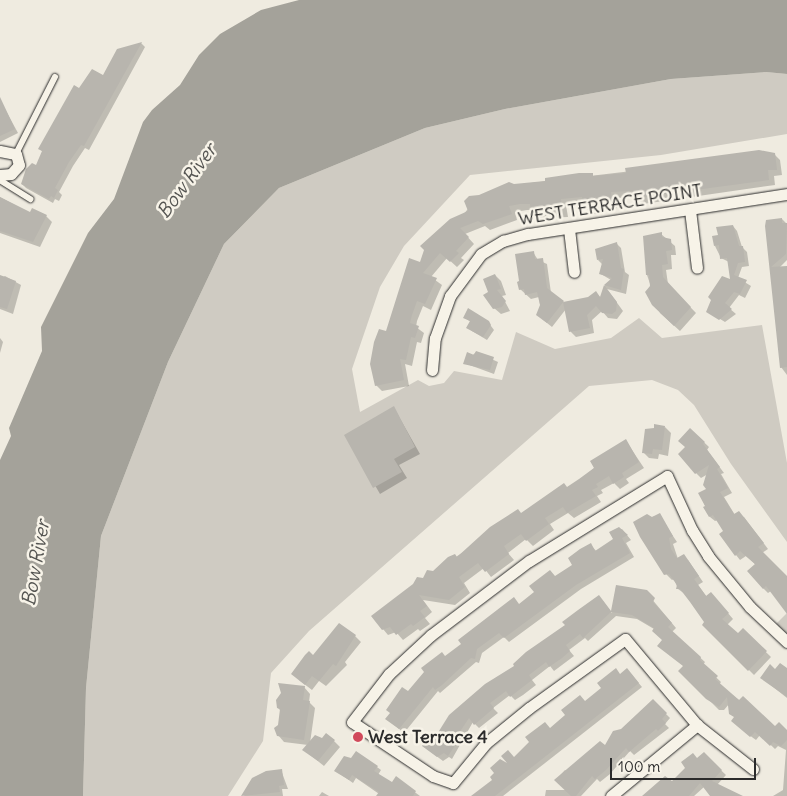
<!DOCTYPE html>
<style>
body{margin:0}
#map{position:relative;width:787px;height:796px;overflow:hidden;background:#efebe0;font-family:Delius,sans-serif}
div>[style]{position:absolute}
.green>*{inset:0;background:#cfcbc2}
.water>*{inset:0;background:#a4a29a}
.shadow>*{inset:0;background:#0003}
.building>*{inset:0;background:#b8b5ae}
.roads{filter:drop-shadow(0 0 1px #2b2b2b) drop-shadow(0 0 1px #2b2b2b)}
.service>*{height:5.5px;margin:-2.75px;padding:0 2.75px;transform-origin:2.75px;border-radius:2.75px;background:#f7f3e8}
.minor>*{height:11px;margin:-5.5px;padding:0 5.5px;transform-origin:5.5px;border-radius:5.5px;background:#f7f3e8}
.dots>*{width:14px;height:14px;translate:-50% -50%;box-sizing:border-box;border:2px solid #f7f3e8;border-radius:50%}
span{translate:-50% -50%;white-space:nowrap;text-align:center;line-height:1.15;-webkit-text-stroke:5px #f7f3e8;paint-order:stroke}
.street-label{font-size:18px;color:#2b2b2b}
.poi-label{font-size:18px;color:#2b2b2b;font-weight:700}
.left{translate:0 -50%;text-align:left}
.water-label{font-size:19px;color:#555552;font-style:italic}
.scale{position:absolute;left:610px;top:758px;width:146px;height:22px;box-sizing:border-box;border:2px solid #2b2b2b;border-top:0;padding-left:6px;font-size:15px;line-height:18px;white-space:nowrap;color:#2b2b2b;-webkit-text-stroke:4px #f7f3e8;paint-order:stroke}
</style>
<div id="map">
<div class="green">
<div style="clip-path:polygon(766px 72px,787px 74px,787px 134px,661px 155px,470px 175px,404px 246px,380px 287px,352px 369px,360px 412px,418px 380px,429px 386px,444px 383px,454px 371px,502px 380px,516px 332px,555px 349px,611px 338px,639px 318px,662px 338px,762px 325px,787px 463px,787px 542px,731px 464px,694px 405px,678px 390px,652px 380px,589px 386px,309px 631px,271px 673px,263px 741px,228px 796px,83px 796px,86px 688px,101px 536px,168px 362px,224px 244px,279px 188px,425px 128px,505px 109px,671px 79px)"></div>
<div style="clip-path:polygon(787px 613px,787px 641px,772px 628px)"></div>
</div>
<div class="water">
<div style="clip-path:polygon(299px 0,787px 0,787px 74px,766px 72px,671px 79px,505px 109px,425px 128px,279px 188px,224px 244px,168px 362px,101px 536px,86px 688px,83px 796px,0 796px,0 460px,11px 436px,9px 428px,42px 351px,41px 327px,88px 233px,114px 199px,143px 122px,152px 110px,180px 85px,199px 55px,220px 34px,261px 10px)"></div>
</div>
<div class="shadow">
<div style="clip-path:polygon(141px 43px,145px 47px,89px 150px,85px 148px,73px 166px,59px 192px,62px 195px,59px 201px,55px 199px,53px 203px,26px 188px,22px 184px,36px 167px,43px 152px,40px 149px,79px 89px,103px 76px)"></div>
<div style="clip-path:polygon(5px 109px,18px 133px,0 142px,0 112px)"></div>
<div style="clip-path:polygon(774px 154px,780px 160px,782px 175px,774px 176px,775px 185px,643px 204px,636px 197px,616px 198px,617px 208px,595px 214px,585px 208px,584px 203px,566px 205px,568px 217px,538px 218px,532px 210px,527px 210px,515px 212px,517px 220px,490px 230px,485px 226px,465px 234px,474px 244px,461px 258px,464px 260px,457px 267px,447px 258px,431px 277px,442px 285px,431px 310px,423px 306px,417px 321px,416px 327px,424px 333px,421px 343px,417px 342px,412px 366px,405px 364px,409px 386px,382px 391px,376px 385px,387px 332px,421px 264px,479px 196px,514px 185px)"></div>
<div style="clip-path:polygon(0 197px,31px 214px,46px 216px,52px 222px,40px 247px,0 233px)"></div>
<div style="clip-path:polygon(782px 219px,787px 224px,787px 260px,779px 268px,787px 267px,787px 375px,781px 367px,766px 226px)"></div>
<div style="clip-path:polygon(733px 226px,737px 231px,742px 247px,747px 252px,749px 266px,742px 267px,738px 278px,751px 286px,745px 298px,739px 295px,729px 308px,736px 314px,725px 322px,707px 311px,732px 281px,729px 262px,721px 258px,715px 246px,719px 236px)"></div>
<div style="clip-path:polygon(661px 234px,675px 246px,676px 255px,671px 255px,672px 269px,666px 270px,668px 284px,696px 313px,680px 331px,660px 313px,647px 275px)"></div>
<div style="clip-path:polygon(616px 243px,621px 248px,625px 272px,629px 275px,626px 294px,607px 289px,623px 311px,617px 319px,608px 318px,602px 311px,592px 320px,594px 333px,576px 337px,571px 332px,566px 309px,552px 327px,542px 319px,539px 297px,531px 299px,520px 289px,533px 252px,538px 260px,547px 264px,551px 293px,564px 303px,589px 298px,596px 293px,601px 298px,605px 285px,611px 280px,601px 274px,603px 265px,598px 260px)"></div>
<div style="clip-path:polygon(495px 275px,501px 281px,506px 295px,502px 296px,510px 311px,501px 314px,494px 308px,490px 292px)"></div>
<div style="clip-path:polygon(5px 276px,21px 285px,13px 314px,0 309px,0 279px)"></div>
<div style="clip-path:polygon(465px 318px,488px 322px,494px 330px,487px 340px,472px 331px,468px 327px,471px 322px)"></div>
<div style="clip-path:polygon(0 338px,3px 342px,0 353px)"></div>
<div style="clip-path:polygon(476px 352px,498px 362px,494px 374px,464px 363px)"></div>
<div style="clip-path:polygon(394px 408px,420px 454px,399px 465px,407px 478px,380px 494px,346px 435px)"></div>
<div style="clip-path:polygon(665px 427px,671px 433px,668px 456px,659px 454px,658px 459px,649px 458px,643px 452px)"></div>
<div style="clip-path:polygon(690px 429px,709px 447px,707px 450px,724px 473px,721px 474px,732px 493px,724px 497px,735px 515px,744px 517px,768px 549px,762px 553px,787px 580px,787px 612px,771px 591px,768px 593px,763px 588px,756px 565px,746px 556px,740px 560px,736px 555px,718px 520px,715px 521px,710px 517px,700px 494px,707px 490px,708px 474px,701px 478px,696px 473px,687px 447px)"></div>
<div style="clip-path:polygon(626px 441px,644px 468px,626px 479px,629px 483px,620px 489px,614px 483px,601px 490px,603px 493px,597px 496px,601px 502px,574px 518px,568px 513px,550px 524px,554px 530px,533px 546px,526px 539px,508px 553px,514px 560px,491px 577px,484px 568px,464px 583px,470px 593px,455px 605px,423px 600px,432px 612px,425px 618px,430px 624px,420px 631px,418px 629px,403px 640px,396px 632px,388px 635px,383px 629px,433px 572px,521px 514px,580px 480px)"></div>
<div style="clip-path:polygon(659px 515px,677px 542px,673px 544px,678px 559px,688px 560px,703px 582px,698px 585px,707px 597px,716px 599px,733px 619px,727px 625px,739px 635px,743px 630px,771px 657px,754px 675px,704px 625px,706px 623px,685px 594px,678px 589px,674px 579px,672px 580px,667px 575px,635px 522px)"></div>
<div style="clip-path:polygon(622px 529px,631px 540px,626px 543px,634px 557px,581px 589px,509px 642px,504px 637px,482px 653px,479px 663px,476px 662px,440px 693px,438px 691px,404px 733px,387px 719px,408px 693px,446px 657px,574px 565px,591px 545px,597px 552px,614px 540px,611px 533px)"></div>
<div style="clip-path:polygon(616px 587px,646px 592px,676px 628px,672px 632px,705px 662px,703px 665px,721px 682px,719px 685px,775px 727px,787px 732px,787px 796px,773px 796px,783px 790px,786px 750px,778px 746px,775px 749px,760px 735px,756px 740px,745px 732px,729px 704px,724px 710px,719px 710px,680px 671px,684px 666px,654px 629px,637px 619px,616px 616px,588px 641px,585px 638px,569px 650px,574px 656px,554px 671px,550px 666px,532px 680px,536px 685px,523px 695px,515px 700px,510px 695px,493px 708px,498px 713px,479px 728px,473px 722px,452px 759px,449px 757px,443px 761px,423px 746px,434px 741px,516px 666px,603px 601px,612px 613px)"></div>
<div style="clip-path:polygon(355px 636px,361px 642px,345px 662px,347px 665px,326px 686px,319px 681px,312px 690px,299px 680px,313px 656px)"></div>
<div style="clip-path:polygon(787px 669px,787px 698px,762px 678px,775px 670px)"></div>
<div style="clip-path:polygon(631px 674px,642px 687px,503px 796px,475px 796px,512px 768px,514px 758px,550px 729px,621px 675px)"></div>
<div style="clip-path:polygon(304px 687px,310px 694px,309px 702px,315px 708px,310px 743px,322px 739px,334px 741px,340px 747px,324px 766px,304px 750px,308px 745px,284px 742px,278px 735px,281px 711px,278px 708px)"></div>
<div style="clip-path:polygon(653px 701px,670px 718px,665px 724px,669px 728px,634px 755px,630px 751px,610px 774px,600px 782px,597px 779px,581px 796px,545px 796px,546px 790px,566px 790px,556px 780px,565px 770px,569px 773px,605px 747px)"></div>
<div style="clip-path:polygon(704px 754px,726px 775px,717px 785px,735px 796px,711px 796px,704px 787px,694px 796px,651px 796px,673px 783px)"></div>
<div style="clip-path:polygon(377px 767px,381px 770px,378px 775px,392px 784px,396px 778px,420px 796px,382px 796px,356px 778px,353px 783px,336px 771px)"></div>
<div style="clip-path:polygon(281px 770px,288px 789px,282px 789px,283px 796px,244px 796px,253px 779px)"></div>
<div style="clip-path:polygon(322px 792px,329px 796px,319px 796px)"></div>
</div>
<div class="building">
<div style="clip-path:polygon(142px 42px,84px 146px,81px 145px,69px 162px,55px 188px,58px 190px,54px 198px,51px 196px,49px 199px,21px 184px,26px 169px,32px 163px,36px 165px,42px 151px,38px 149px,74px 85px,79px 88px,92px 69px,103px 75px,117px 49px)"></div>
<div style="clip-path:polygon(0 97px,15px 129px,0 136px)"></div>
<div style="clip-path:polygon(759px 150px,775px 153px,777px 170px,768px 170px,769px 180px,635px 198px,632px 191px,611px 192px,612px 202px,588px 208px,584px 208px,582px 197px,561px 199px,562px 211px,531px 213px,530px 204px,520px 204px,509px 206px,512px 214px,483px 224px,478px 221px,460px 228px,469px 237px,456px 251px,459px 253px,450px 262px,440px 253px,423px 273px,437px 278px,425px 304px,417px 301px,412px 315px,410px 323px,419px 326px,415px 338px,411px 337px,406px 360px,400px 359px,404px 380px,375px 386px,370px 364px,374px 342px,379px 329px,386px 331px,409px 258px,420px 262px,424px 250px,420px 246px,450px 219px,468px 211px,464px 201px,469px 196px,479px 195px,509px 182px,514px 184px,545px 181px,545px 178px,579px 173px,593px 173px,593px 176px,626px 173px,625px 168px)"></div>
<div style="clip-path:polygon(0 197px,30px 212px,32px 208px,47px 215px,33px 242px,0 231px)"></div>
<div style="clip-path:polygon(782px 218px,782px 223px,787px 223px,786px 254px,771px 267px,787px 266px,787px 367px,780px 368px,765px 226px,766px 220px)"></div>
<div style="clip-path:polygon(733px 225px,739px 246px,743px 246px,745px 262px,738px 263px,734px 275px,747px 280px,740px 294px,734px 292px,725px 303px,732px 309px,719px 320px,706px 312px,711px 300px,708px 297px,722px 276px,730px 279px,727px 258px,720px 259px,719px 245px,714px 246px,712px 236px,718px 235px,716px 227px)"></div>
<div style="clip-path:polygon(662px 232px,662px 237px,671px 239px,672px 250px,666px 251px,668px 264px,662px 265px,663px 277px,691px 307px,674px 326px,652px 305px,645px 292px,650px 286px,649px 275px,646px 275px,643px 236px)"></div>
<div style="clip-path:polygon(617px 242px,621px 268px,624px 269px,621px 290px,604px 285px,617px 302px,616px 311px,612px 314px,602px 313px,596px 306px,587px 315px,590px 328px,569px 332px,563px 302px,588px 297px,596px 291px,600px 297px,604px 285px,612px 278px,599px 274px,603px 259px,597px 260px,595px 249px)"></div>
<div style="clip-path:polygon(534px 251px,535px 259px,543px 258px,547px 288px,564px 301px,547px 323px,536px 315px,540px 305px,537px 292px,525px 295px,524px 289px,519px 290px,517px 282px,519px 281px,515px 254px)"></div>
<div style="clip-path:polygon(495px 274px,501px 289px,497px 290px,506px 301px,502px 307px,493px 309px,483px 295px,488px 292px,483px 279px)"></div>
<div style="clip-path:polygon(0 275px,16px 281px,7px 309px,0 307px)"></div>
<div style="clip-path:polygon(468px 308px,489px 321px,491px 325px,483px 337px,466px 328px,470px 321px,463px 318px)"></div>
<div style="clip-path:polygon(476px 351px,494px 357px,490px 370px,463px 364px,467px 352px,474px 355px)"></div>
<div style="clip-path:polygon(394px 406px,415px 447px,394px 459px,402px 472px,373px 488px,344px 435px)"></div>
<div style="clip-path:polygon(654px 424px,665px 426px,662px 450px,653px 449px,652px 454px,642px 453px,645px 429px,654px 428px)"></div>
<div style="clip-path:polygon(690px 428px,705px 442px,703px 444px,720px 467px,717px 469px,728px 488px,720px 492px,734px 514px,739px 511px,764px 543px,758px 547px,787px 576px,787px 614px,766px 586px,763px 589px,747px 571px,755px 564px,740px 551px,735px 556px,719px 534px,723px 531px,713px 515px,709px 517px,703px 507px,705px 506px,698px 493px,706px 489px,703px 485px,709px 465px,695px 474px,678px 454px,685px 447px,678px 441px)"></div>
<div style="clip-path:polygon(626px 439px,639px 462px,622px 473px,624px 477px,613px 484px,609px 476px,596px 484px,598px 487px,592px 490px,596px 496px,567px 513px,563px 507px,545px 518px,549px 524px,526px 541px,521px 534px,504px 546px,509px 554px,485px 572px,478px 563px,459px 577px,465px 587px,449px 600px,419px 595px,427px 606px,420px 611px,425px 617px,413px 626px,411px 624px,396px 635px,390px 627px,382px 630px,371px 616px,413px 584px,417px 577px,423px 578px,427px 570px,433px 571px,448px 557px,455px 554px,457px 557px,490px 527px,518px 509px,521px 513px,564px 483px,567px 487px,579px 479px,594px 468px,590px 461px)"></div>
<div style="clip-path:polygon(660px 513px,673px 536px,669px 538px,671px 549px,677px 558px,684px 554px,699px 576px,694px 579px,706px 596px,711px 592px,729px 613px,722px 619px,738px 633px,743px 628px,767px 651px,748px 671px,702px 625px,704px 622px,690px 602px,680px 589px,676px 589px,677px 585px,669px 574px,664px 575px,640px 537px,633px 522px,647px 514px,652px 517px)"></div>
<div style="clip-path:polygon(619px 527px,628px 535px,622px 538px,630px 553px,576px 585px,504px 638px,499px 633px,477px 649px,475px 659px,471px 658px,442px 685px,435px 690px,433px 687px,399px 729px,385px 719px,390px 713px,386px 710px,402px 687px,408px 691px,424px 672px,421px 668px,442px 652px,445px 656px,461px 644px,458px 640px,514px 597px,519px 604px,534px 592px,529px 586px,550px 570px,555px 576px,572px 565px,568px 558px,580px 549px,591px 543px,595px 551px,613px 539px,609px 532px)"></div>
<div style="clip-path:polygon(616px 585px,647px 590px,655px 598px,653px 602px,672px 623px,668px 627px,701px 657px,700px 660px,718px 676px,715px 679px,739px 700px,743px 696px,775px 726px,779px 722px,787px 730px,787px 740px,781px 746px,773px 742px,770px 746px,755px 732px,750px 737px,731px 721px,734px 717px,729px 714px,727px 697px,719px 707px,706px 699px,678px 671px,683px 666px,657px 646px,662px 640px,652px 631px,654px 628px,632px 615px,611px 612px,583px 638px,580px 634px,566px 645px,570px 651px,562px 658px,549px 667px,546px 662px,529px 675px,532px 680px,519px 690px,510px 697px,506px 691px,490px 703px,494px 708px,474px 725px,469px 718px,459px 733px,462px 735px,448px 756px,444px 753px,437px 757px,422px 746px,428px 736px,434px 739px,449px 715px,485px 684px,514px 666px,513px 664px,526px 652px,565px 625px,562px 622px,578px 610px,599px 595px,611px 611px)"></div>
<div style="clip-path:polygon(339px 623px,356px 635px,336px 666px,333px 664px,319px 681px,312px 676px,305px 685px,291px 674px,305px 655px,309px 651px,313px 655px)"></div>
<div style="clip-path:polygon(780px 663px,787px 668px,787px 697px,760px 678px,770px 664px,775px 669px)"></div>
<div style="clip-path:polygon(616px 668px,620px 674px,627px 668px,639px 683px,495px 796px,471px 796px,492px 780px,490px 777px,494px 773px,490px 768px,500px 759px,507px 763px,501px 756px,508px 750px,514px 757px,529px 742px,525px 737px,545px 722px,550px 728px,565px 715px,561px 710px,580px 695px,585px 701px,601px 688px,597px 683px)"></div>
<div style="clip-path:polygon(278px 683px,305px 686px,303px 700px,310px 701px,304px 740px,277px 736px,274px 728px,278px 725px,280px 709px,277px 708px,276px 700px,281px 693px)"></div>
<div style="clip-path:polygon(653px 699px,667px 713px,662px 719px,666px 723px,658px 731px,656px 729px,629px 752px,626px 748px,606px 770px,595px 779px,592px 776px,576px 796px,571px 796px,554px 780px,600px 741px,605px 745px,613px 731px,621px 729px)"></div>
<div style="clip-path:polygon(326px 733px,335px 740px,318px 761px,302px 750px,315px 735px,322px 738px)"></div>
<div style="clip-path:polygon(356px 751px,378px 766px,374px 771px,392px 782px,396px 776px,416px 791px,413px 796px,376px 796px,379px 792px,352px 775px,349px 780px,334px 771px,344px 756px,351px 758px)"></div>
<div style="clip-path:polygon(704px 752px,722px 770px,712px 781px,743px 796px,710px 796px,700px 783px,689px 796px,642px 796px,665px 776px,672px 781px,685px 768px,681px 762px,693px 753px,697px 758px)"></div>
<div style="clip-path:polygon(282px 769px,284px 785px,279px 786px,280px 792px,241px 796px,252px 778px,266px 771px)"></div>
</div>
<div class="roads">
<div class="service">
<div style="left:16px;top:154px;width:86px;rotate:-63.1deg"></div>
<div style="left:0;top:180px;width:36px;rotate:32deg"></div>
</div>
<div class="minor">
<div style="left:0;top:151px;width:16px;rotate:11deg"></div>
<div style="left:16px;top:154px;width:11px;rotate:75deg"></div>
<div style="left:19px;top:165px;width:12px;rotate:132deg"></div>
<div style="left:11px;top:174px;width:11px;rotate:175deg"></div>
<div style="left:690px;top:210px;width:58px;rotate:83.1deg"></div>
<div style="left:569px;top:229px;width:43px;rotate:83.4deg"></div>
<div style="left:432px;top:370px;width:32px;rotate:-85deg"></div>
<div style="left:435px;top:338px;width:45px;rotate:-70.3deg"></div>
<div style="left:450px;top:296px;width:52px;rotate:-53.6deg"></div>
<div style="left:481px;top:254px;width:26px;rotate:-31deg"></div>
<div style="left:503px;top:241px;width:26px;rotate:-16deg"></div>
<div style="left:528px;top:234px;width:262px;rotate:-8.8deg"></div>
<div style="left:753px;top:769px;width:71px;rotate:-141.8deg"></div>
<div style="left:697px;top:725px;width:112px;rotate:-129.9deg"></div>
<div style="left:625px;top:639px;width:118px;rotate:144.3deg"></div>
<div style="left:529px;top:708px;width:55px;rotate:140.9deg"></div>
<div style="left:486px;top:743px;width:52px;rotate:129.5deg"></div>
<div style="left:453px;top:783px;width:21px;rotate:-161deg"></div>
<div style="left:433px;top:776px;width:97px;rotate:-146.3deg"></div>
<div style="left:352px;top:722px;width:61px;rotate:-52.4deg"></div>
<div style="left:389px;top:674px;width:57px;rotate:-42.9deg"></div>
<div style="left:431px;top:635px;width:123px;rotate:-37.1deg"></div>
<div style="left:529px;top:561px;width:162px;rotate:-31.6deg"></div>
<div style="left:667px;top:476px;width:60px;rotate:65.2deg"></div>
<div style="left:692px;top:530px;width:31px;rotate:58deg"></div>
<div style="left:708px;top:556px;width:66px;rotate:50.5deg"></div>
<div style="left:750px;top:607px;width:51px;rotate:43.4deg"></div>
<div style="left:611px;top:796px;width:112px;rotate:-39.5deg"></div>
</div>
</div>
<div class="dots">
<div style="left:358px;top:737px;background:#d1495b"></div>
</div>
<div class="street-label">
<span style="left:610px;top:205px;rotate:-9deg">WEST TERRACE POINT</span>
</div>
<div class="poi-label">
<span class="left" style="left:368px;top:737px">West Terrace 4</span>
</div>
<div class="water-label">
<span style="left:187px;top:181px;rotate:-54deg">Bow River</span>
<span style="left:36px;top:563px;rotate:-80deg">Bow River</span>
</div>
<div class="scale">100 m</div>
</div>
